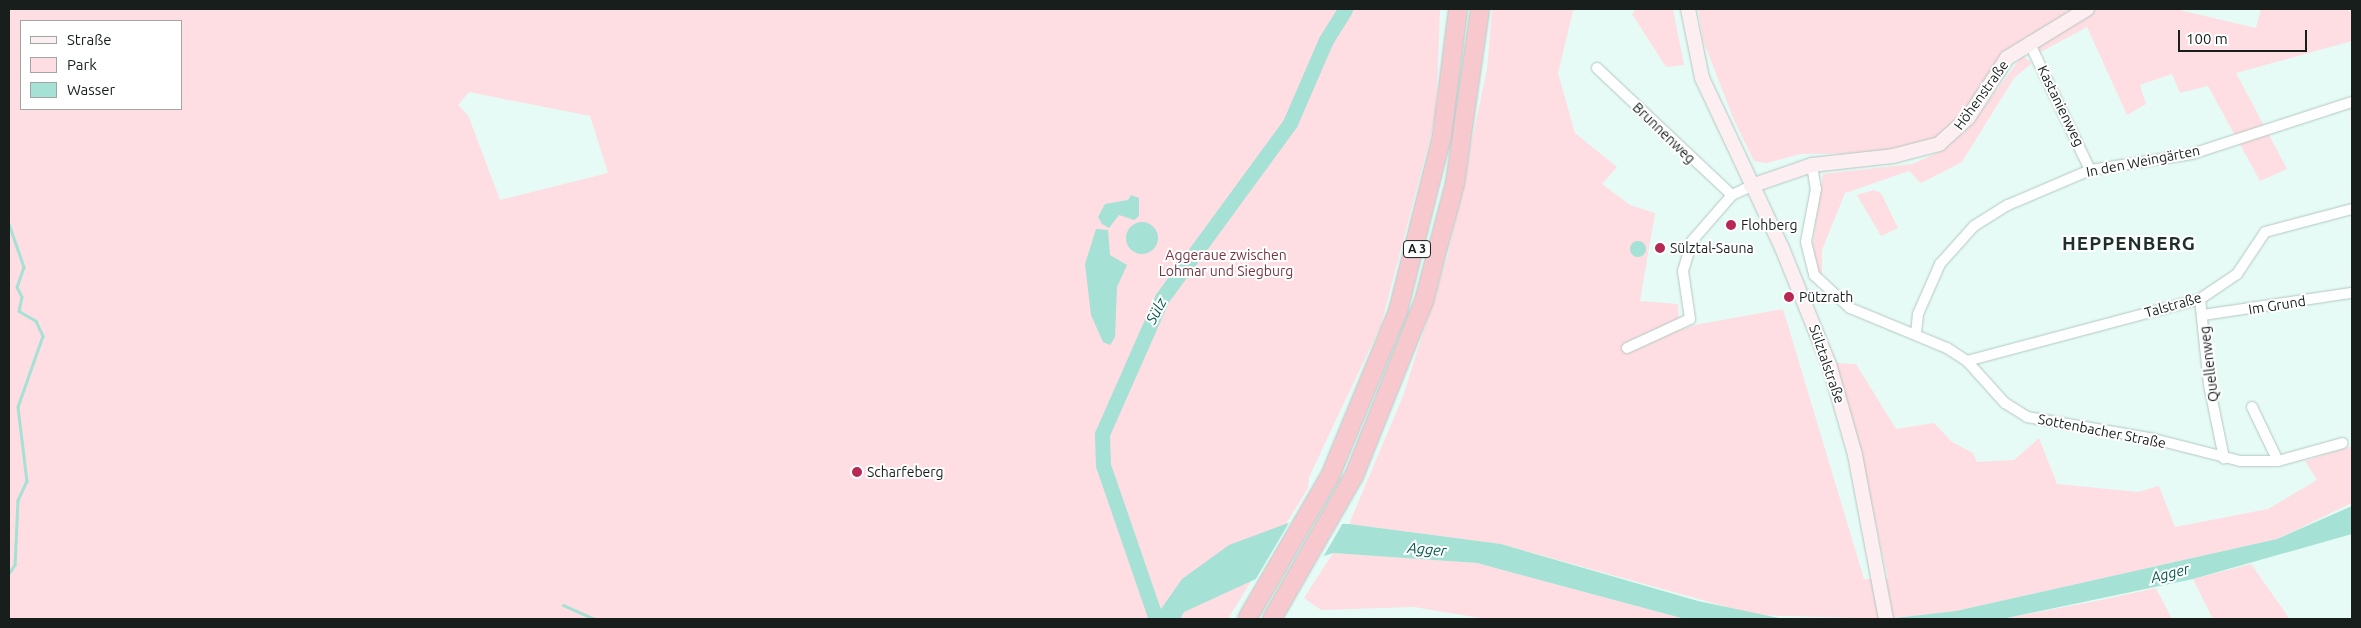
<!DOCTYPE html>
<meta charset="utf-8">
<style>
body{margin:0}
#map{position:relative;width:2361px;height:628px;overflow:hidden;background:#e6fbf6;font-family:Ubuntu,sans-serif}
div>[style]{position:absolute}
.green>*{inset:0;background:#fedee2}
.water>*{inset:0;background:#a5e1d5}
.round{border-radius:50%}
.pier>*{inset:0;background:#e6fbf6}
.stream>*{height:2.5px;margin:-1.25px;padding:0 1.25px;transform-origin:1.25px;border-radius:1.25px;background:#a5e1d5}
.river>*{height:15px;margin:-7.5px;padding:0 7.5px;transform-origin:7.5px;border-radius:7.5px;background:#a5e1d5}
.roads{filter:drop-shadow(0 0 1px #b3c7c3) drop-shadow(0 0 1px #b3c7c3)}
.minor>*{height:10px;margin:-5px;padding:0 5px;transform-origin:5px;border-radius:5px;background:#fff}
.secondary>*{height:14px;margin:-7px;padding:0 7px;transform-origin:7px;border-radius:7px;background:#fdeef1}
.motorway>*{height:18px;margin:-9px;padding:0 9px;transform-origin:9px;border-radius:9px;background:#f8c8cf}
.dots>*{width:14px;height:14px;translate:-50% -50%;box-sizing:border-box;border:2px solid #fff;border-radius:50%}
span{translate:-50% -50%;white-space:nowrap;text-align:center;line-height:1.15;-webkit-text-stroke:4px #fff;paint-order:stroke}
.shield-label span{padding:1px 4px;background:#fff;border:1px solid;border-radius:4px;-webkit-text-stroke-width:0}
.shield-label{font-size:12px;color:#171e1c;font-weight:700}
.street-label{font-size:14px;color:#171e1c}
.poi-label{font-size:14px;color:#171e1c}
.left{translate:0 -50%;text-align:left}
.park-label{font-size:14px;color:#763442}
.water-label{font-size:15px;color:#045a50;font-style:italic}
.district-label{font-size:19px;color:#1f302c;font-weight:700;letter-spacing:1px}
.frame{position:absolute;inset:0;border:10px solid #171e1c;pointer-events:none}
.legend{position:absolute;left:20px;top:20px;width:162px;height:90px;box-sizing:border-box;background:#fff;border:1px solid #a2a5a4;margin:0;padding:6px 9px;list-style:none;font-size:15px;color:#171e1c}
.legend li{display:flex;align-items:center;gap:10px;height:25px}
.legend b{width:25px;border:1px solid #a2a5a4}
.scale{position:absolute;left:2178px;top:30px;width:129px;height:22px;box-sizing:border-box;border:2px solid #171e1c;border-top:0;padding-left:6px;font-size:15px;line-height:18px;white-space:nowrap;color:#171e1c;-webkit-text-stroke:4px #fff;paint-order:stroke}
</style>
<div id="map">
<div class="green">
<div style="clip-path:polygon(evenodd,9px 9px,1440px 9px,1436px 115px,1381px 325px,1309px 477px,1308px 488px,1228px 619px,9px 619px,9px 9px,21px 21px,181px 21px,181px 109px,21px 109px,21px 21px,9px 9px,469px 92px,590px 116px,608px 173px,500px 200px,468px 115px,458px 105px,469px 92px)"></div>
<div style="clip-path:polygon(1492px 9px,1577px 9px,1573px 11px,1558px 73px,1575px 133px,1617px 167px,1602px 184px,1630px 205px,1655px 213px,1640px 301px,1678px 304px,1679px 322px,1632px 346px,1695px 325px,1783px 309px,1864px 579px,1888px 578px,1855px 430px,1833px 363px,1856px 364px,1896px 429px,1934px 423px,1952px 442px,1973px 453px,1977px 462px,2014px 460px,2039px 438px,2057px 484px,2138px 492px,2159px 486px,2175px 527px,2268px 509px,2317px 480px,2305px 461px,2352px 446px,2352px 503px,2277px 539px,1956px 611px,1886px 619px,1756px 615px,1501px 544px,1349px 524px,1403px 396px,1448px 255px,1487px 69px)"></div>
<div style="clip-path:polygon(1636px 9px,1673px 9px,1684px 65px,1666px 67px,1632px 14px)"></div>
<div style="clip-path:polygon(1698px 9px,2080px 9px,2024px 40px,1939px 139px,1894px 153px,1801px 154px,1766px 163px,1754px 161px,1734px 120px,1703px 40px)"></div>
<div style="clip-path:polygon(2092px 9px,2175px 9px,2256px 28px,2261px 9px,2337px 9px,2352px 11px,2352px 41px,2236px 73px,2287px 169px,2260px 181px,2208px 86px,2180px 93px,2172px 74px,2140px 85px,2146px 104px,2127px 115px,2087px 27px,2039px 53px,2038px 45px)"></div>
<div style="clip-path:polygon(2022px 56px,2032px 63px,2014px 78px,1962px 162px,1921px 183px,1909px 171px,1845px 193px,1822px 250px,1822px 277px,1815px 270px,1813px 242px,1823px 174px,1912px 164px,1940px 152px,1971px 125px)"></div>
<div style="clip-path:polygon(1874px 190px,1881px 193px,1898px 228px,1881px 236px,1857px 195px)"></div>
<div style="clip-path:polygon(1333px 553px,1477px 563px,1685px 619px,1486px 619px,1414px 607px,1321px 610px,1304px 598px)"></div>
<div style="clip-path:polygon(2251px 564px,2289px 618px,2213px 619px,2193px 579px)"></div>
<div style="clip-path:polygon(2156px 588px,2172px 619px,2002px 619px,2101px 600px)"></div>
</div>
<div class="water">
<div style="clip-path:polygon(1131px 195px,1139px 198px,1139px 216px,1134px 220px,1119px 215px,1109px 228px,1102px 224px,1098px 217px,1105px 204px,1128px 200px)"></div>
<div class="round" style="left:1126px;top:222px;width:32px;height:32px"></div>
<div style="clip-path:polygon(1096px 229px,1108px 230px,1110px 255px,1127px 265px,1117px 287px,1115px 337px,1110px 345px,1103px 342px,1091px 315px,1085px 264px)"></div>
<div class="round" style="left:1630px;top:241px;width:16px;height:16px"></div>
<div style="clip-path:polygon(2352px 506px,2352px 534px,2193px 579px,2002px 619px,1886px 619px,1956px 611px,2277px 539px)"></div>
<div style="clip-path:polygon(1288px 523px,1349px 524px,1501px 544px,1698px 601px,1784px 619px,1685px 619px,1477px 563px,1333px 553px,1256px 579px,1184px 612px,1180px 619px,1154px 619px,1182px 579px,1229px 545px)"></div>
</div>
<div class="pier">
<div style="clip-path:polygon(1290px 521px,1344px 521px,1322px 559px,1254px 582px)"></div>
</div>
<div class="stream">
<div style="left:9px;top:224px;width:46px;rotate:70.8deg"></div>
<div style="left:24px;top:267px;width:21px;rotate:109deg"></div>
<div style="left:17px;top:287px;width:11px;rotate:63deg"></div>
<div style="left:22px;top:297px;width:14px;rotate:102deg"></div>
<div style="left:19px;top:311px;width:20px;rotate:30deg"></div>
<div style="left:36px;top:321px;width:17px;rotate:65deg"></div>
<div style="left:43px;top:336px;width:75px;rotate:109.4deg"></div>
<div style="left:18px;top:407px;width:75px;rotate:83.1deg"></div>
<div style="left:27px;top:481px;width:21px;rotate:115deg"></div>
<div style="left:18px;top:500px;width:65px;rotate:92.6deg"></div>
<div style="left:15px;top:565px;width:11px;rotate:124deg"></div>
<div style="left:563px;top:605px;width:35px;rotate:24deg"></div>
</div>
<div class="river">
<div style="left:1156px;top:619px;width:163px;rotate:-109deg"></div>
<div style="left:1103px;top:465px;width:31px;rotate:-92deg"></div>
<div style="left:1102px;top:434px;width:149px;rotate:-66.2deg"></div>
<div style="left:1162px;top:298px;width:217px;rotate:-53.8deg"></div>
<div style="left:1290px;top:123px;width:90px;rotate:-66.6deg"></div>
<div style="left:1326px;top:40px;width:36px;rotate:-58deg"></div>
</div>
<div class="roads">
<div class="minor">
<div style="left:2029px;top:42px;width:142px;rotate:64.5deg"></div>
<div style="left:1597px;top:68px;width:185px;rotate:43.3deg"></div>
<div style="left:1812px;top:165px;width:24px;rotate:81deg"></div>
<div style="left:1816px;top:189px;width:54px;rotate:100.7deg"></div>
<div style="left:1806px;top:242px;width:34px;rotate:76deg"></div>
<div style="left:1814px;top:275px;width:49px;rotate:42.5deg"></div>
<div style="left:1850px;top:308px;width:105px;rotate:22.4deg"></div>
<div style="left:1947px;top:348px;width:24px;rotate:33deg"></div>
<div style="left:1967px;top:361px;width:57px;rotate:47.9deg"></div>
<div style="left:2005px;top:403px;width:26px;rotate:32deg"></div>
<div style="left:2027px;top:417px;width:125px;rotate:9.7deg"></div>
<div style="left:2150px;top:438px;width:93px;rotate:14.3deg"></div>
<div style="left:2240px;top:461px;width:38px"></div>
<div style="left:2278px;top:461px;width:67px;rotate:-15.5deg"></div>
<div style="left:2200px;top:299px;width:86px;rotate:84deg"></div>
<div style="left:2209px;top:385px;width:75px;rotate:78.4deg"></div>
<div style="left:2203px;top:315px;width:150px;rotate:-8.5deg"></div>
<div style="left:1916px;top:333px;width:19px;rotate:-84deg"></div>
<div style="left:1918px;top:314px;width:55px;rotate:-66.3deg"></div>
<div style="left:1940px;top:264px;width:51px;rotate:-48.2deg"></div>
<div style="left:1974px;top:226px;width:40px;rotate:-32deg"></div>
<div style="left:2008px;top:205px;width:89px;rotate:-23.1deg"></div>
<div style="left:2090px;top:170px;width:103px;rotate:-8.9deg"></div>
<div style="left:2192px;top:154px;width:168px;rotate:-18deg"></div>
<div style="left:1627px;top:348px;width:69px;rotate:-24.7deg"></div>
<div style="left:1690px;top:319px;width:49px;rotate:-98.3deg"></div>
<div style="left:1683px;top:271px;width:31px;rotate:-73deg"></div>
<div style="left:1692px;top:241px;width:61px;rotate:-49deg"></div>
<div style="left:1732px;top:195px;width:21px;rotate:-25deg"></div>
<div style="left:1967px;top:361px;width:241px;rotate:-14.9deg"></div>
<div style="left:2200px;top:299px;width:45px;rotate:-34deg"></div>
<div style="left:2237px;top:274px;width:50px;rotate:-56.3deg"></div>
<div style="left:2265px;top:232px;width:90px;rotate:-14.8deg"></div>
<div style="left:2252px;top:407px;width:60px;rotate:64.3deg"></div>
</div>
<div class="secondary">
<div style="left:1688px;top:9px;width:70px;rotate:78.5deg"></div>
<div style="left:1702px;top:78px;width:188px;rotate:64.8deg"></div>
<div style="left:1782px;top:248px;width:128px;rotate:68deg"></div>
<div style="left:1830px;top:367px;width:91px;rotate:74.1deg"></div>
<div style="left:1855px;top:455px;width:167px;rotate:79.3deg"></div>
<div style="left:1751px;top:186px;width:65px;rotate:-19deg"></div>
<div style="left:1812px;top:165px;width:81px;rotate:-6.3deg"></div>
<div style="left:1893px;top:156px;width:48px;rotate:-14.6deg"></div>
<div style="left:1939px;top:144px;width:39px;rotate:-42deg"></div>
<div style="left:1968px;top:118px;width:72px;rotate:-57deg"></div>
<div style="left:2007px;top:58px;width:94px;rotate:-31.5deg"></div>
</div>
<div class="motorway">
<div style="left:1247px;top:619px;width:165px;rotate:-59.9deg"></div>
<div style="left:1330px;top:476px;width:178px;rotate:-67.6deg"></div>
<div style="left:1398px;top:311px;width:180px;rotate:-75.9deg"></div>
<div style="left:1442px;top:136px;width:128px;rotate:-82.8deg"></div>
<div style="left:1272px;top:619px;width:165px;rotate:-60.2deg"></div>
<div style="left:1354px;top:476px;width:188px;rotate:-68.2deg"></div>
<div style="left:1424px;top:301px;width:122px;rotate:-75.3deg"></div>
<div style="left:1455px;top:183px;width:176px;rotate:-81.8deg"></div>
</div>
</div>
<div class="dots">
<div style="left:1731px;top:225px;background:#b72854"></div>
<div style="left:1660px;top:248px;background:#b72854"></div>
<div style="left:1789px;top:297px;background:#b72854"></div>
<div style="left:857px;top:472px;background:#b72854"></div>
</div>
<div class="shield-label">
<span style="left:1417px;top:249px">A 3</span>
</div>
<div class="street-label">
<span style="left:1981px;top:95px;rotate:-54deg">Höhenstraße</span>
<span style="left:2061px;top:106px;rotate:64deg">Kastanienweg</span>
<span style="left:1664px;top:133px;rotate:44deg">Brunnenweg</span>
<span style="left:2143px;top:161px;rotate:-11deg">In den Weingärten</span>
<span style="left:2173px;top:305px;rotate:-16deg">Talstraße</span>
<span style="left:2277px;top:305px;rotate:-9deg">Im Grund</span>
<span style="left:1827px;top:364px;rotate:71deg">Sülztalstraße</span>
<span style="left:2209px;top:364px;rotate:-97deg">Quellenweg</span>
<span style="left:2102px;top:431px;rotate:11deg">Sottenbacher Straße</span>
</div>
<div class="poi-label">
<span class="left" style="left:1741px;top:225px">Flohberg</span>
<span class="left" style="left:1670px;top:248px">Sülztal-Sauna</span>
<span class="left" style="left:1799px;top:297px">Pützrath</span>
<span class="left" style="left:867px;top:472px">Scharfeberg</span>
</div>
<div class="park-label">
<span style="left:1226px;top:263px">Aggeraue zwischen<br>Lohmar und Siegburg</span>
</div>
<div class="water-label">
<span style="left:1156px;top:311px;rotate:-62deg">Sülz</span>
<span style="left:1427px;top:549px;rotate:5deg">Agger</span>
<span style="left:2170px;top:573px;rotate:-14deg">Agger</span>
</div>
<div class="district-label">
<span style="left:2129px;top:244px">HEPPENBERG</span>
</div>
<div class="frame"></div>
<ul class="legend">
<li><b style="height:6px;background:#fdeef1"></b>Straße</li>
<li><b style="height:14px;background:#fedee2"></b>Park</li>
<li><b style="height:14px;background:#a5e1d5"></b>Wasser</li>
</ul>
<div class="scale">100 m</div>
</div>
